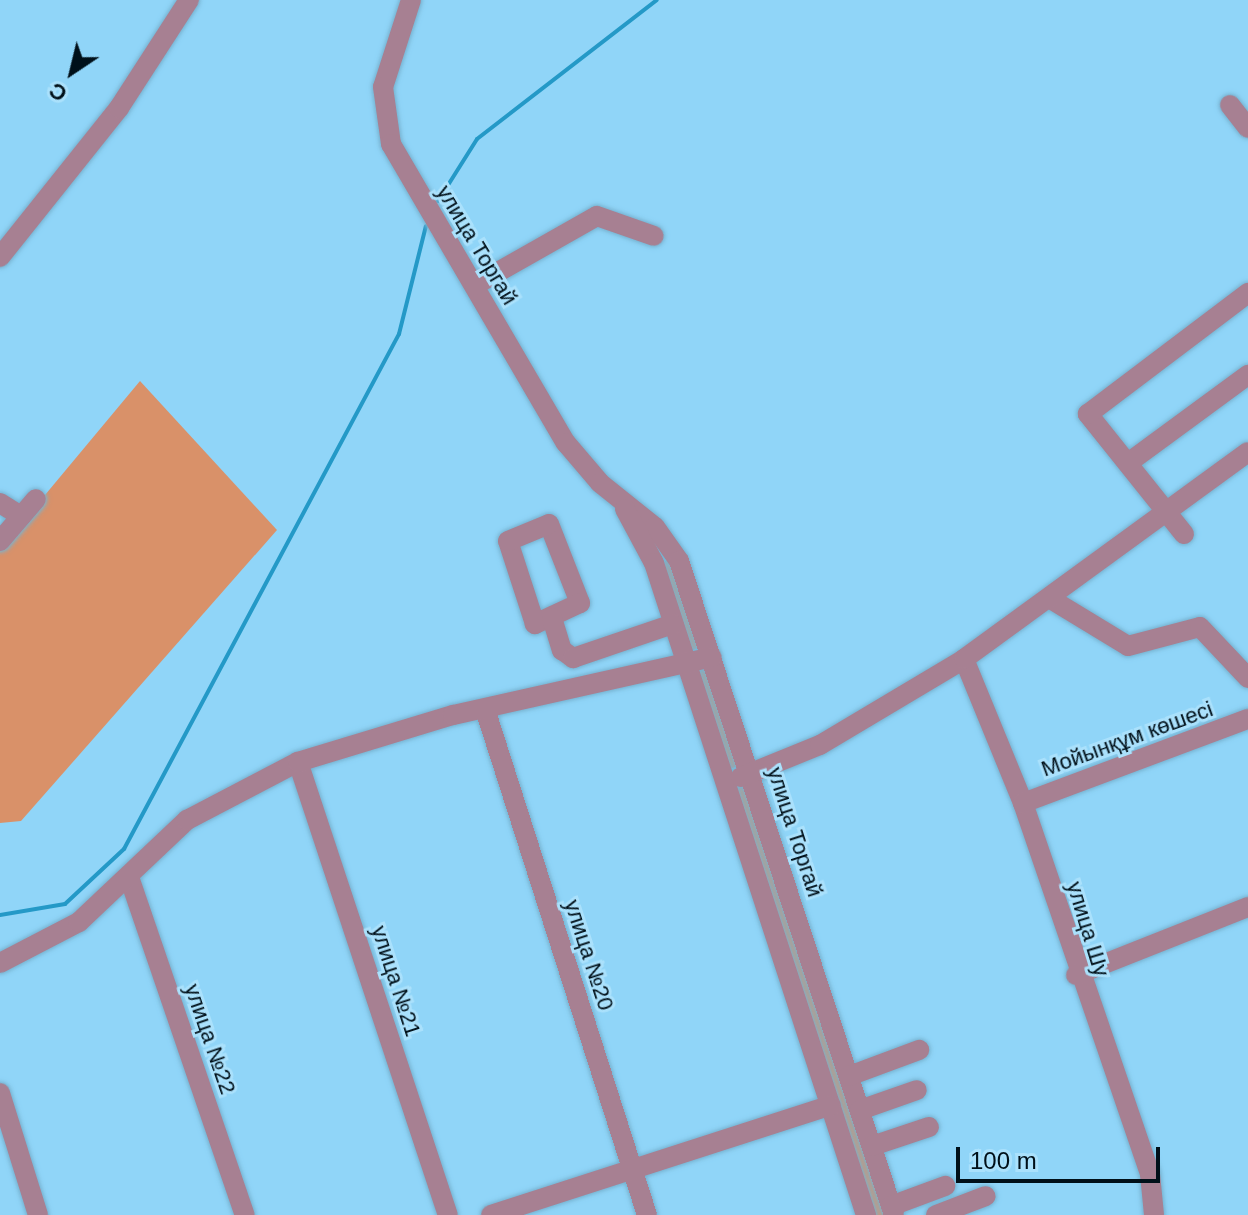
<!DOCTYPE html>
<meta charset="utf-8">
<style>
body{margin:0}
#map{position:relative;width:1248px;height:1215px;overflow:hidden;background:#90d5f8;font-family:Arial,sans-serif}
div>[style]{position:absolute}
.green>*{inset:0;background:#d99169}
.stream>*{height:4px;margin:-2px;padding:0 2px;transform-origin:2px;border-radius:2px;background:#2499c7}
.roads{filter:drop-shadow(0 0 2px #76b2d0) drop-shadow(0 0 2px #76b2d0)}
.minor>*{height:20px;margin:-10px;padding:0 10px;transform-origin:10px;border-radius:10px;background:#a78092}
span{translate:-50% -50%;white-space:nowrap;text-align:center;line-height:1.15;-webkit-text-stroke:6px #aae1fc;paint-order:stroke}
.street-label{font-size:22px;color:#001019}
.north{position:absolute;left:32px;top:32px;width:80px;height:80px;-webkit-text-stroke:6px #aae1fc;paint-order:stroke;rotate:215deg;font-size:22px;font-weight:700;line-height:32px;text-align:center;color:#001019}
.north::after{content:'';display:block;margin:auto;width:28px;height:36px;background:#001019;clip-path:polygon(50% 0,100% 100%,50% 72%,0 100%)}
.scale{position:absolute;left:956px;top:1147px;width:204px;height:36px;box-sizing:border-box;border:4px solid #001019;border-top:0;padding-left:10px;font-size:24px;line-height:28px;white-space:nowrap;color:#001019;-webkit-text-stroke:6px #aae1fc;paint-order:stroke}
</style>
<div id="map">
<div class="green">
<div style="clip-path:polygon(140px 381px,277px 530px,21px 821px,0 823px,0 549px)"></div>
<div style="clip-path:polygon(668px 559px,699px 647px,691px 651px,664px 562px)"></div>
<div style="clip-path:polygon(705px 666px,742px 765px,729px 769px,694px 667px)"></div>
<div style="clip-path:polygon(748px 784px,884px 1215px,873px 1215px,735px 788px)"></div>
</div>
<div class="stream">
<div style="left:438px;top:201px;width:73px;rotate:-57.8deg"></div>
<div style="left:477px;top:139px;width:227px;rotate:-37.7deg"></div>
<div style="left:0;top:915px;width:66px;rotate:-9.6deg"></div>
<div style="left:65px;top:904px;width:81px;rotate:-43deg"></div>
<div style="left:124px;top:849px;width:584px;rotate:-61.9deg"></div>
<div style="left:399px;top:334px;width:111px;rotate:-76deg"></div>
</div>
<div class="roads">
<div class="minor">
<div style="left:411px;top:0;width:91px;rotate:107.8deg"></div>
<div style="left:383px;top:87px;width:58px;rotate:82deg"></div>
<div style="left:391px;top:144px;width:346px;rotate:59.7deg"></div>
<div style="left:566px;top:443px;width:52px;rotate:49.6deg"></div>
<div style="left:600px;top:483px;width:70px;rotate:38.7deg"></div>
<div style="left:655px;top:527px;width:42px;rotate:54.8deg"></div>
<div style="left:679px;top:561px;width:688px;rotate:71.8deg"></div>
<div style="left:1230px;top:105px;width:29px;rotate:52deg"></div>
<div style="left:0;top:257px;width:191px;rotate:-51.4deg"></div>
<div style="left:119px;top:108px;width:129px;rotate:-57.1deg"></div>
<div style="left:475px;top:285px;width:140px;rotate:-29.5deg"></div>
<div style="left:597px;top:216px;width:60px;rotate:19.3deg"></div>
<div style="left:1128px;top:463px;width:149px;rotate:-36.3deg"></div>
<div style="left:0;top:503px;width:25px;rotate:32deg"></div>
<div style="left:625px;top:509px;width:61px;rotate:61.8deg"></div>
<div style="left:654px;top:563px;width:686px;rotate:71.99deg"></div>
<div style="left:549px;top:524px;width:85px;rotate:68.6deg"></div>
<div style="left:580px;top:603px;width:50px;rotate:155deg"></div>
<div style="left:535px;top:624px;width:87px;rotate:-108deg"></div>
<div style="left:508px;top:541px;width:44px;rotate:-22.5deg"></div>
<div style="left:1184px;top:534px;width:154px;rotate:-128.7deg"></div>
<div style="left:1088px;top:414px;width:201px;rotate:-37.1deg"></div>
<div style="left:0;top:541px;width:55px;rotate:-49.4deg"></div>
<div style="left:1049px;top:598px;width:92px;rotate:31.3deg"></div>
<div style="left:1128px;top:646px;width:74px;rotate:-14.8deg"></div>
<div style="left:1200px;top:627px;width:70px;rotate:46.7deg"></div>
<div style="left:552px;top:618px;width:34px;rotate:73deg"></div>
<div style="left:562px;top:650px;width:14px;rotate:36deg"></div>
<div style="left:573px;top:658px;width:106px;rotate:-18.8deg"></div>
<div style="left:964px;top:659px;width:156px;rotate:67.7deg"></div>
<div style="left:1023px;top:803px;width:392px;rotate:71.1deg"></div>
<div style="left:1150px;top:1174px;width:41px;rotate:84.4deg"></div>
<div style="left:485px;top:709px;width:531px;rotate:72.25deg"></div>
<div style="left:298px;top:762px;width:477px;rotate:71.7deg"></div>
<div style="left:741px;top:777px;width:85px;rotate:-22.1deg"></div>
<div style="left:820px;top:745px;width:168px;rotate:-30.8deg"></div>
<div style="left:964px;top:659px;width:351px;rotate:-36.1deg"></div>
<div style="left:1023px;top:803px;width:240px;rotate:-20.5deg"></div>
<div style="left:130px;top:880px;width:354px;rotate:71.1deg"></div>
<div style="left:0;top:963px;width:89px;rotate:-27.4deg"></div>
<div style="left:79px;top:922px;width:149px;rotate:-43.4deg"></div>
<div style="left:187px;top:820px;width:125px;rotate:-27.6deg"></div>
<div style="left:298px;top:762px;width:162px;rotate:-16.9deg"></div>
<div style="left:453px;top:715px;width:265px;rotate:-12.6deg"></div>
<div style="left:1076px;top:975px;width:185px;rotate:-21.6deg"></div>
<div style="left:849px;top:1076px;width:75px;rotate:-20.4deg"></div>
<div style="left:0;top:1093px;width:128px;rotate:72.7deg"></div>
<div style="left:860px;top:1110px;width:60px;rotate:-19.3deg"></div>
<div style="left:872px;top:1146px;width:60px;rotate:-18.4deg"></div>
<div style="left:891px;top:1206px;width:58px;rotate:-20.3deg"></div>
<div style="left:491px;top:1215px;width:357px;rotate:-17.9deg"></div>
<div style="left:936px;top:1215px;width:53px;rotate:-20.8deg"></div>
</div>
</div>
<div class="street-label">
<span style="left:477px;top:245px;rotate:59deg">улица Торгай</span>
<span style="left:1127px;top:739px;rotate:-20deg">Мойынқұм көшесі</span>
<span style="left:795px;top:832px;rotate:72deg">улица Торгай</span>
<span style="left:1088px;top:929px;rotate:73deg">улица Шу</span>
<span style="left:589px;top:955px;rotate:72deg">улица №20</span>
<span style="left:396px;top:981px;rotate:72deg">улица №21</span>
<span style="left:210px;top:1039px;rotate:71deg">улица №22</span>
</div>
<div class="north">С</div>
<div class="scale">100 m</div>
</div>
